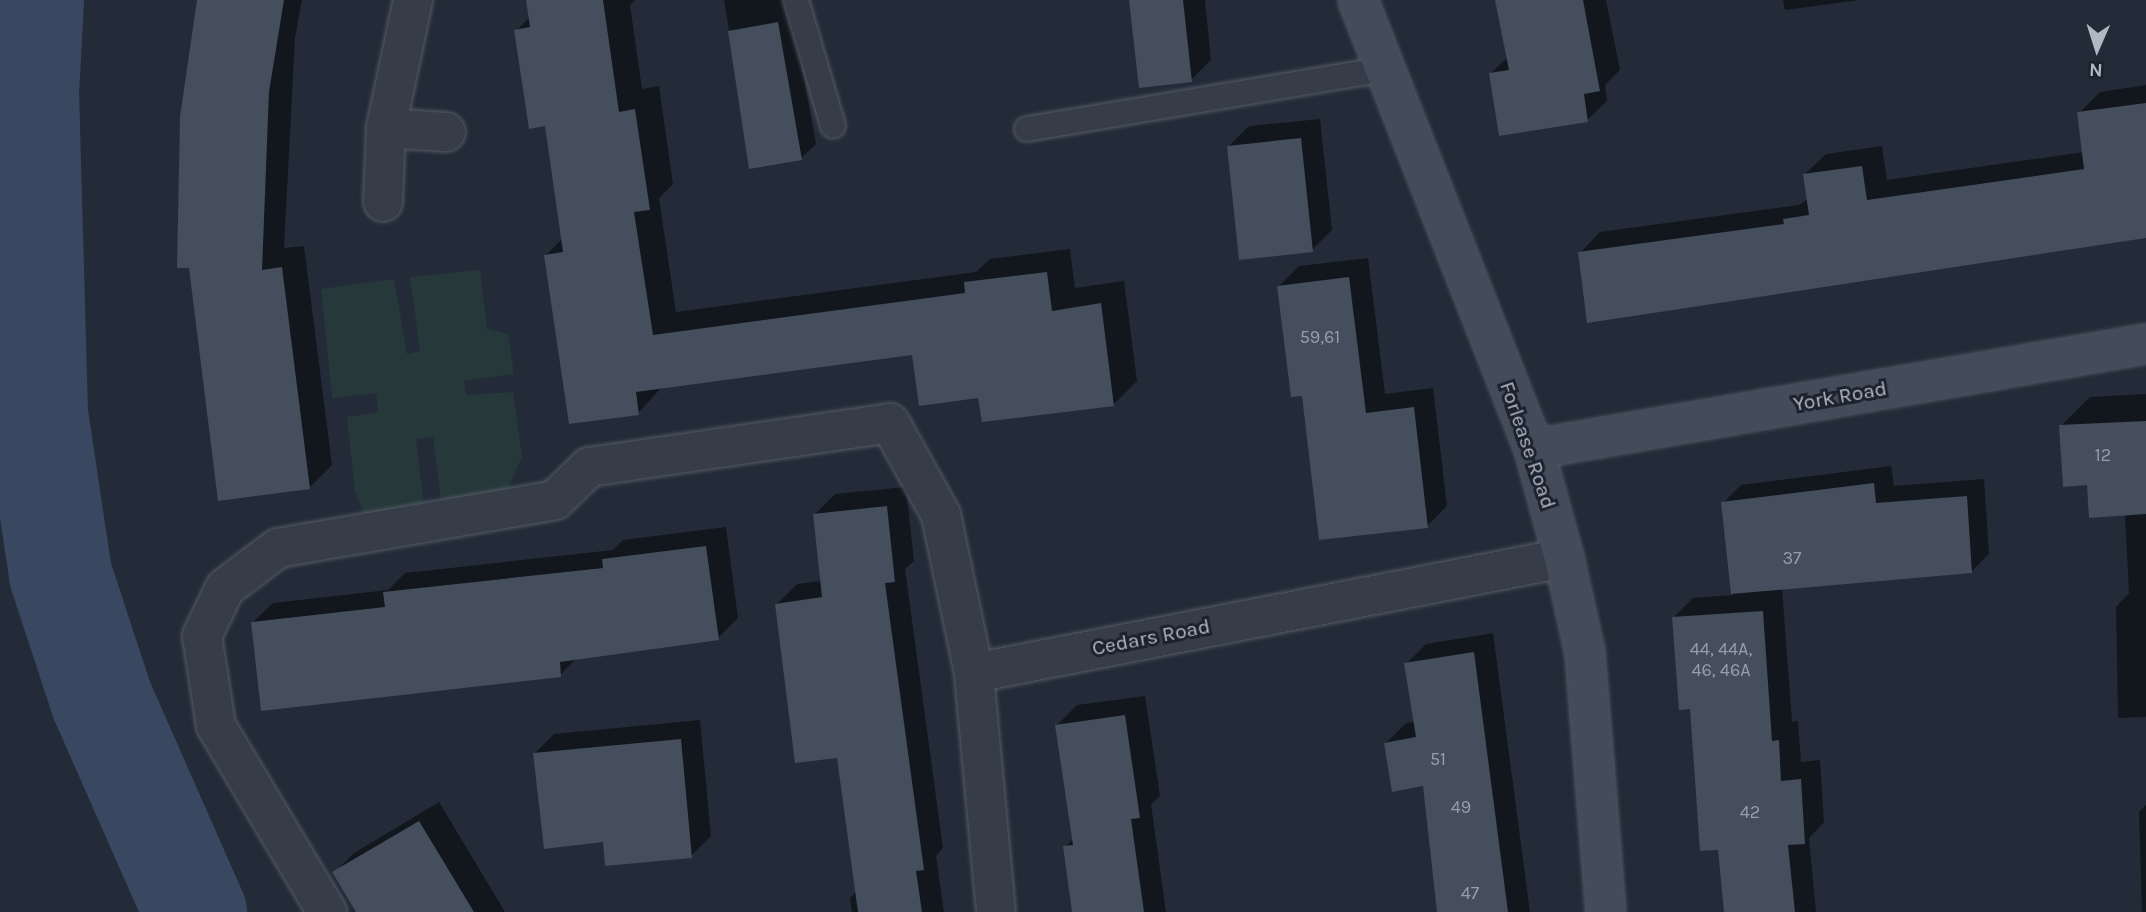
<!DOCTYPE html>
<style>
body{margin:0}
#map{position:relative;width:2146px;height:912px;overflow:hidden;background:#232b38;font-family:Karla,sans-serif}
div>[style]{position:absolute}
.green>*{inset:0;background:#26383a}
.shadow>*{inset:0;background:#0007}
.river>*{height:103px;margin:-51.5px;padding:0 51.5px;transform-origin:51.5px;border-radius:51.5px;background:#394860}
.building>*{inset:0;background:#444e5c}
.roads{filter:drop-shadow(0 0 2px #545b66) drop-shadow(0 0 2px #545b66)}
.lane>*{height:24px;margin:-12px;padding:0 12px;transform-origin:12px;border-radius:12px;background:#363d48}
.street>*{height:38px;margin:-19px;padding:0 19px;transform-origin:19px;border-radius:19px;background:#363d48}
.secondary>*{height:38px;margin:-19px;padding:0 19px;transform-origin:19px;border-radius:19px;background:#444c5b}
span{translate:-50% -50%;white-space:nowrap;text-align:center;line-height:1.15;-webkit-text-stroke:6px #1c222d;paint-order:stroke}
.number-label{font-size:18px;color:#969eaa}
.number-label span{-webkit-text-stroke-width:0}
.street-label{font-size:21px;color:#b1b8c4}
.north{position:absolute;left:2062px;top:14px;width:70px;height:70px;-webkit-text-stroke:5px #1c222d;paint-order:stroke;rotate:183deg;font-size:19px;font-weight:700;line-height:28px;text-align:center;color:#b1b8c4}
.north::after{content:'';display:block;margin:auto;width:24px;height:32px;background:#b1b8c4;clip-path:polygon(50% 0,100% 100%,50% 72%,0 100%)}
</style>
<div id="map">
<div class="green">
<div style="clip-path:polygon(480px 270px,487px 329px,508px 334px,514px 374px,464px 381px,466px 395px,513px 392px,522px 457px,506px 492px,443px 516px,433px 437px,416px 439px,425px 516px,369px 526px,355px 492px,347px 417px,378px 412px,376px 393px,332px 398px,321px 289px,394px 279px,407px 354px,420px 351px,410px 277px)"></div>
</div>
<div class="shadow">
<div style="clip-path:polygon(200px 0,302px 0,295px 38px,284px 248px,304px 246px,332px 465px,309px 488px)"></div>
<div style="clip-path:polygon(528px 0,635px 0,630px 5px,642px 89px,659px 86px,673px 184px,659px 198px,676px 312px,976px 272px,990px 259px,1070px 249px,1075px 288px,1124px 281px,1137px 381px,1113px 405px,980px 396px,914px 353px,662px 387px,638px 413px,545px 256px,563px 238px,546px 124px,516px 31px,530px 17px)"></div>
<div style="clip-path:polygon(724px 0,790px 0,816px 144px,801px 158px,751px 167px)"></div>
<div style="clip-path:polygon(1131px 0,1205px 0,1211px 60px,1191px 80px)"></div>
<div style="clip-path:polygon(1497px 0,1606px 0,1620px 70px,1605px 85px,1607px 101px,1587px 120px,1491px 73px,1508px 57px)"></div>
<div style="clip-path:polygon(1783px 0,1860px 0,1785px 10px)"></div>
<div style="clip-path:polygon(2146px 85px,2146px 237px,1589px 321px,1580px 253px,1600px 232px,1799px 205px,1809px 198px,1805px 174px,1826px 154px,1882px 146px,1887px 180px,2084px 152px,2079px 113px,2100px 92px)"></div>
<div style="clip-path:polygon(1320px 119px,1332px 230px,1312px 250px,1229px 146px,1249px 126px)"></div>
<div style="clip-path:polygon(1368px 258px,1385px 394px,1433px 388px,1447px 506px,1427px 526px,1303px 394px,1279px 286px,1299px 266px)"></div>
<div style="clip-path:polygon(2146px 394px,2146px 717px,2118px 718px,2116px 607px,2129px 593px,2125px 514px,2088px 483px,2061px 426px,2090px 397px)"></div>
<div style="clip-path:polygon(1891px 466px,1894px 486px,1984px 479px,1989px 554px,1971px 572px,1782px 588px,1792px 722px,1798px 721px,1801px 762px,1820px 760px,1824px 822px,1809px 838px,1816px 912px,1725px 912px,1720px 848px,1673px 618px,1693px 598px,1733px 595px,1723px 503px,1741px 485px)"></div>
<div style="clip-path:polygon(906px 487px,914px 561px,905px 569px,943px 848px,936px 856px,944px 912px,852px 912px,850px 898px,857px 891px,838px 756px,777px 604px,797px 584px,822px 581px,815px 514px,835px 494px)"></div>
<div style="clip-path:polygon(726px 527px,738px 618px,718px 638px,577px 658px,560px 675px,253px 622px,273px 603px,388px 590px,405px 573px,613px 550px,623px 540px)"></div>
<div style="clip-path:polygon(1493px 633px,1530px 912px,1438px 912px,1424px 784px,1386px 743px,1406px 723px,1415px 722px,1406px 664px,1426px 644px)"></div>
<div style="clip-path:polygon(1145px 696px,1160px 796px,1151px 804px,1166px 912px,1074px 912px,1065px 847px,1073px 839px,1057px 725px,1077px 705px)"></div>
<div style="clip-path:polygon(700px 720px,711px 836px,691px 856px,604px 840px,534px 754px,554px 734px)"></div>
<div style="clip-path:polygon(439px 802px,505px 912px,358px 912px,334px 873px,354px 853px)"></div>
<div style="clip-path:polygon(2146px 805px,2146px 912px,2142px 912px,2139px 812px)"></div>
</div>
<div class="river">
<div style="left:32px;top:0;width:91px;rotate:93.1deg"></div>
<div style="left:27px;top:91px;width:322px;rotate:88.4deg"></div>
<div style="left:36px;top:413px;width:163px;rotate:81.5deg"></div>
<div style="left:60px;top:574px;width:132px;rotate:71.8deg"></div>
<div style="left:101px;top:699px;width:233px;rotate:66.2deg"></div>
</div>
<div class="building">
<div style="clip-path:polygon(197px 0,284px 0,269px 92px,262px 270px,282px 267px,310px 489px,218px 501px,189px 268px,177px 268px,180px 117px)"></div>
<div style="clip-path:polygon(526px 0,603px 0,619px 112px,635px 109px,650px 210px,634px 212px,653px 335px,965px 293px,964px 282px,1047px 272px,1052px 311px,1101px 303px,1114px 406px,982px 422px,978px 398px,919px 406px,912px 355px,636px 392px,639px 415px,569px 424px,544px 255px,563px 252px,545px 126px,529px 129px,514px 30px,530px 27px)"></div>
<div style="clip-path:polygon(1129px 0,1183px 0,1192px 82px,1139px 88px)"></div>
<div style="clip-path:polygon(1495px 0,1583px 0,1600px 91px,1584px 94px,1588px 122px,1499px 136px,1489px 73px,1509px 70px)"></div>
<div style="clip-path:polygon(778px 22px,802px 160px,749px 169px,728px 31px)"></div>
<div style="clip-path:polygon(2146px 103px,2146px 238px,1587px 323px,1578px 252px,1784px 224px,1783px 219px,1809px 215px,1803px 174px,1862px 166px,1867px 200px,2084px 169px,2077px 112px)"></div>
<div style="clip-path:polygon(1301px 138px,1313px 252px,1239px 260px,1227px 146px)"></div>
<div style="clip-path:polygon(1349px 277px,1366px 413px,1414px 407px,1428px 528px,1319px 540px,1302px 396px,1291px 397px,1277px 286px)"></div>
<div style="clip-path:polygon(2146px 421px,2146px 514px,2089px 518px,2087px 485px,2063px 487px,2059px 425px)"></div>
<div style="clip-path:polygon(1874px 483px,1876px 503px,1967px 496px,1972px 573px,1731px 594px,1721px 502px)"></div>
<div style="clip-path:polygon(887px 506px,895px 582px,885px 583px,924px 870px,916px 871px,922px 912px,858px 912px,837px 758px,795px 763px,775px 604px,822px 597px,813px 514px)"></div>
<div style="clip-path:polygon(706px 546px,719px 640px,560px 662px,561px 677px,261px 711px,251px 622px,385px 607px,383px 592px,603px 568px,602px 559px)"></div>
<div style="clip-path:polygon(1763px 611px,1772px 741px,1779px 740px,1781px 781px,1801px 779px,1805px 844px,1788px 845px,1795px 912px,1724px 912px,1718px 850px,1700px 851px,1690px 709px,1679px 710px,1672px 617px)"></div>
<div style="clip-path:polygon(1474px 652px,1508px 912px,1437px 912px,1423px 786px,1392px 792px,1384px 743px,1416px 737px,1404px 663px)"></div>
<div style="clip-path:polygon(1125px 715px,1140px 818px,1131px 819px,1144px 912px,1072px 912px,1063px 846px,1073px 845px,1055px 725px)"></div>
<div style="clip-path:polygon(681px 739px,692px 858px,605px 866px,603px 842px,544px 849px,533px 753px)"></div>
<div style="clip-path:polygon(419px 821px,474px 912px,356px 912px,332px 872px)"></div>
</div>
<div class="roads">
<div class="lane">
<div style="left:796px;top:0;width:131px;rotate:73.6deg"></div>
<div style="left:1027px;top:129px;width:364px;rotate:-9.5deg"></div>
</div>
<div class="street">
<div style="left:386px;top:128px;width:60px;rotate:3.8deg"></div>
<div style="left:383px;top:202px;width:74px;rotate:-87.7deg"></div>
<div style="left:386px;top:128px;width:131px;rotate:-78.1deg"></div>
<div style="left:327px;top:912px;width:217px;rotate:-120.8deg"></div>
<div style="left:216px;top:726px;width:91px;rotate:-98.8deg"></div>
<div style="left:202px;top:636px;width:53px;rotate:-64.4deg"></div>
<div style="left:225px;top:588px;width:66px;rotate:-37deg"></div>
<div style="left:278px;top:548px;width:281px;rotate:-9.8deg"></div>
<div style="left:555px;top:500px;width:47px;rotate:-44.1deg"></div>
<div style="left:589px;top:467px;width:304px;rotate:-8.3deg"></div>
<div style="left:890px;top:423px;width:105px;rotate:61deg"></div>
<div style="left:941px;top:515px;width:161px;rotate:78.2deg"></div>
<div style="left:996px;top:912px;width:240px;rotate:-95.3deg"></div>
<div style="left:974px;top:673px;width:601px;rotate:-11.03deg"></div>
</div>
<div class="secondary">
<div style="left:1358px;top:0;width:482px;rotate:68.6deg"></div>
<div style="left:1534px;top:449px;width:113px;rotate:74.6deg"></div>
<div style="left:1564px;top:558px;width:97px;rotate:77.5deg"></div>
<div style="left:1585px;top:653px;width:260px;rotate:85.4deg"></div>
<div style="left:1534px;top:449px;width:621px;rotate:-9.74deg"></div>
</div>
</div>
<div class="number-label">
<span style="left:1320px;top:337px">59,61</span>
<span style="left:2103px;top:455px">12</span>
<span style="left:1792px;top:558px">37</span>
<span style="left:1721px;top:660px">44, 44A,<br>46, 46A</span>
<span style="left:1438px;top:759px">51</span>
<span style="left:1461px;top:807px">49</span>
<span style="left:1750px;top:812px">42</span>
<span style="left:1470px;top:893px">47</span>
</div>
<div class="street-label">
<span style="left:1840px;top:396px;rotate:-10deg">York Road</span>
<span style="left:1528px;top:445px;rotate:71deg">Forlease Road</span>
<span style="left:1151px;top:637px;rotate:-11deg">Cedars Road</span>
</div>
<div class="north">N</div>
</div>
